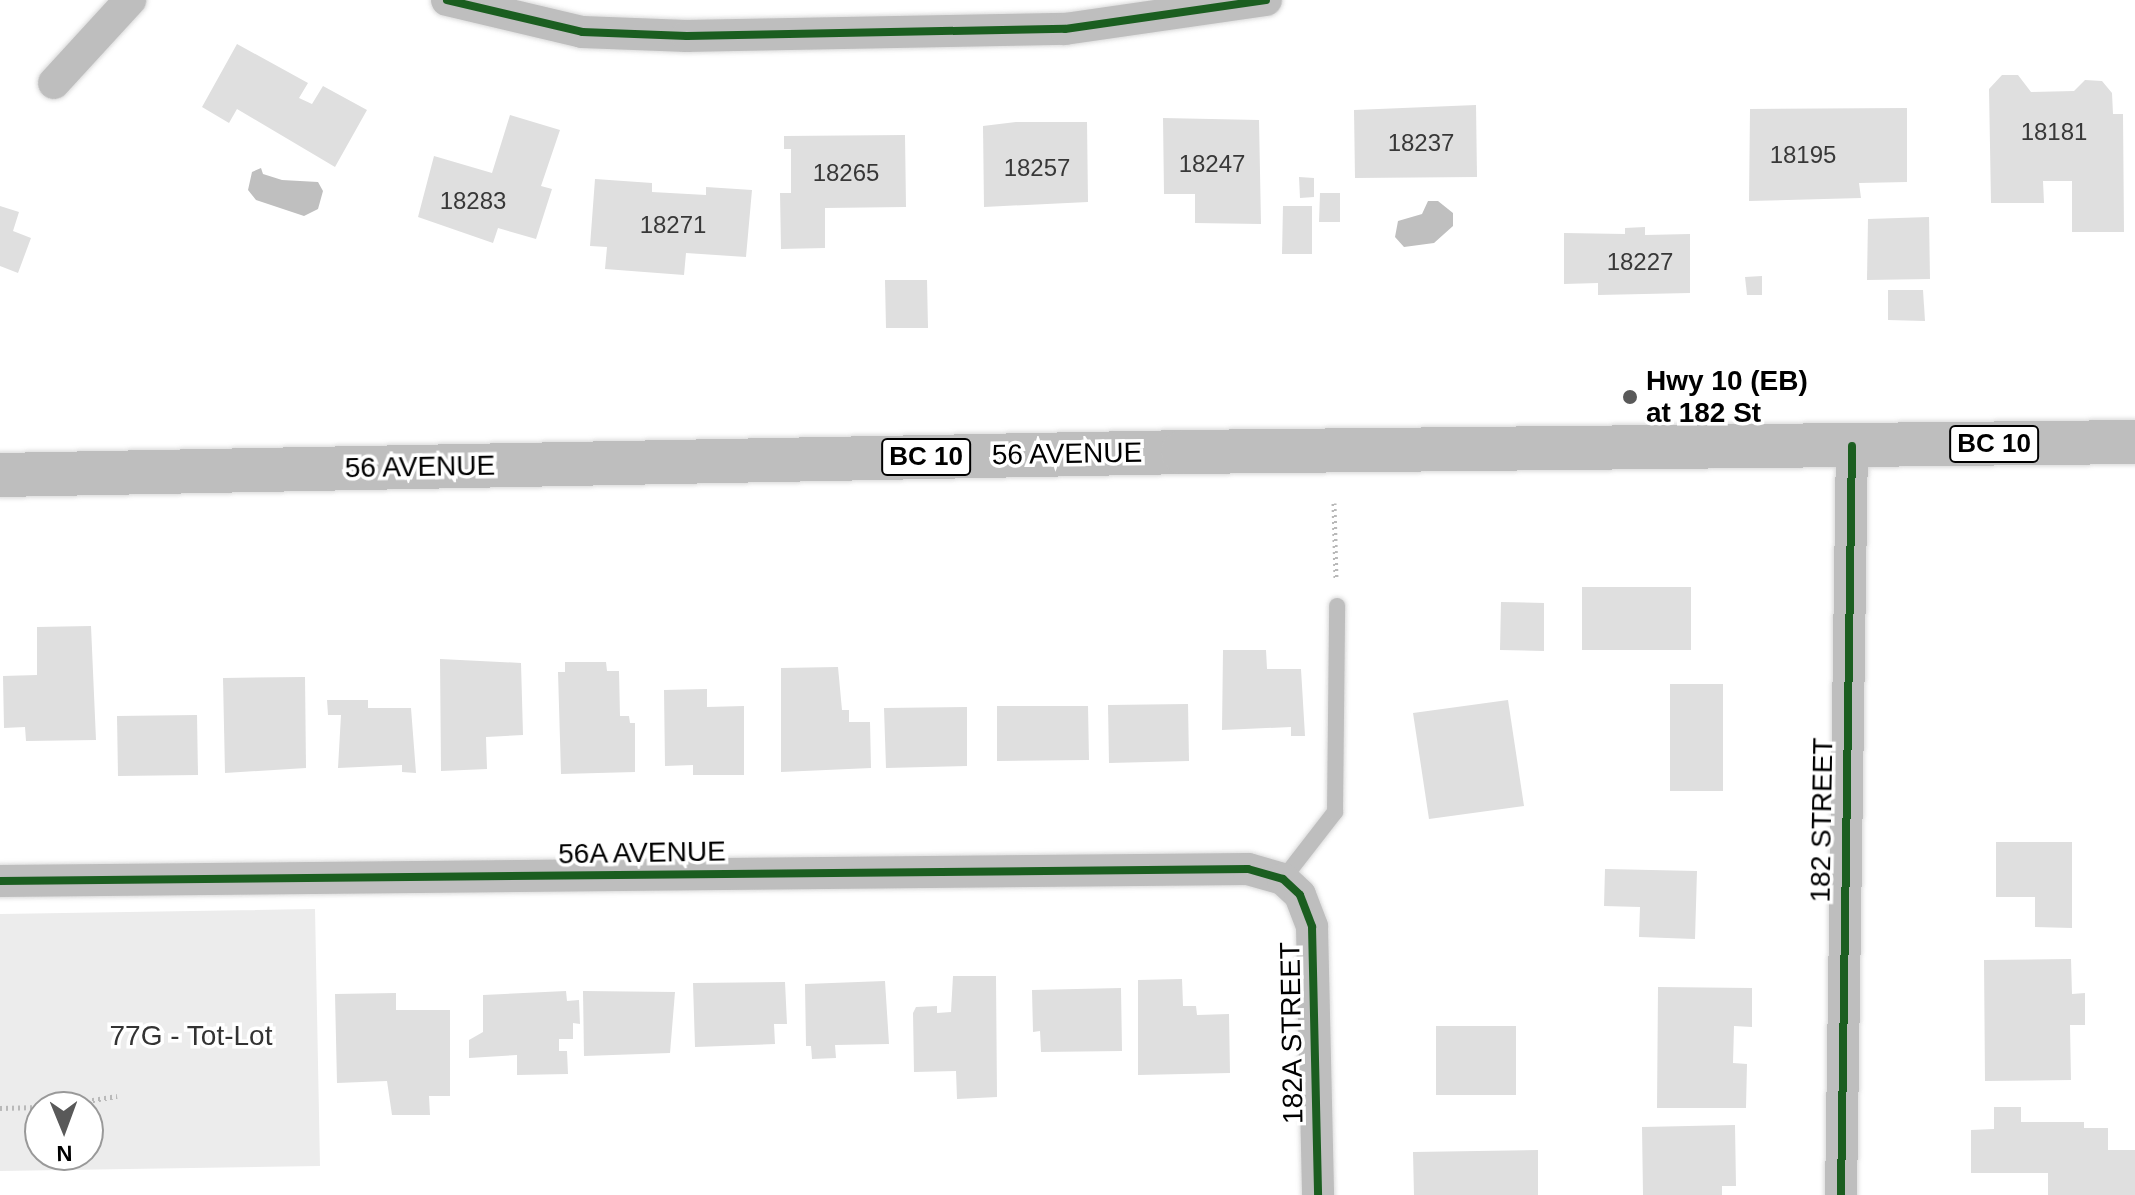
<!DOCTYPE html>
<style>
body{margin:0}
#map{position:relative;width:2135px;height:1195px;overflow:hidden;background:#fff;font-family:Helvetica,sans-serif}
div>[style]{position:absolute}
.green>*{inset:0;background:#ececec}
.water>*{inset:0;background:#bfbfbf}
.building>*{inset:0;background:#dfdfdf}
.path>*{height:5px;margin-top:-2.5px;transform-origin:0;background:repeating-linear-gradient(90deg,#b9b9b9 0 2px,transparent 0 6px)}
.roads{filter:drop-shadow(0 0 2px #dbdbdb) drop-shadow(0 0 2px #dbdbdb)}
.service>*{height:16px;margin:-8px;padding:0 8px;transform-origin:8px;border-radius:8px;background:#bebebe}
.minor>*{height:32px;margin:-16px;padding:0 16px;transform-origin:16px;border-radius:16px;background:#bebebe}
.trunk>*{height:44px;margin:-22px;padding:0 22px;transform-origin:22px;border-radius:22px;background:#bebebe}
.cycleway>*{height:8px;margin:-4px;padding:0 4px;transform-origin:4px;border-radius:4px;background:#1b5e20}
.dots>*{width:22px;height:22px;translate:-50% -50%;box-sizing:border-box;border:4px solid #fff;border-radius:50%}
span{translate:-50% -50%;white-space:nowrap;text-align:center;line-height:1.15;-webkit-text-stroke:7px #fff;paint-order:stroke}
.number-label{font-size:24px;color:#383838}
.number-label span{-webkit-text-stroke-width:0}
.shield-label span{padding:2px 6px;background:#fff;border:2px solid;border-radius:6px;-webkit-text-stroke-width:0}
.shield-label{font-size:26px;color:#000;font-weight:700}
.poi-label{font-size:28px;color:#000;font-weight:700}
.left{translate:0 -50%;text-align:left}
.street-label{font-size:28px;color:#000}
.park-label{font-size:28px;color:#333}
.north{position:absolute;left:24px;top:1091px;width:80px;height:80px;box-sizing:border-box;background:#fff;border:2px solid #999;border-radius:50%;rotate:179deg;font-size:22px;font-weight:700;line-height:32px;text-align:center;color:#000}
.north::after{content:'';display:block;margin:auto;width:28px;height:36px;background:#595959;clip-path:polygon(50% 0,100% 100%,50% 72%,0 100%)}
</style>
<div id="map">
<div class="green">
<div style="clip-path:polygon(evenodd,315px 909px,320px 1166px,0 1171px,0 914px,315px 909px,88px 1107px,88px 1155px,40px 1155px,40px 1107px,88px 1107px)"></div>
</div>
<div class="water">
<div style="clip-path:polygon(261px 168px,263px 174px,282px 180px,318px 182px,323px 191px,318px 209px,304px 216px,256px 200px,248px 190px,252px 172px)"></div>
<div style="clip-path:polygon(1428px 201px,1438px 201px,1453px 213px,1453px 226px,1434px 243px,1404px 247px,1395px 237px,1398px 221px,1422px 214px)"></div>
</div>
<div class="building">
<div style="clip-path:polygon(237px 44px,308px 83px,299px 98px,312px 104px,323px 86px,367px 110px,335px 167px,237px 109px,229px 123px,202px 107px)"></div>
<div style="clip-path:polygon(2002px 75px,2018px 75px,2031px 92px,2074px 91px,2085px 80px,2102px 81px,2112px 93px,2113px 114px,2123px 114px,2124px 232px,2072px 232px,2072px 181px,2043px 181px,2044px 203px,1991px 203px,1989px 89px)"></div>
<div style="clip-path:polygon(1476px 105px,1477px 177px,1355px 178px,1354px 110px)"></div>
<div style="clip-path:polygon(1907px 108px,1907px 182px,1859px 183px,1861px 198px,1749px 201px,1750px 109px)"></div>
<div style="clip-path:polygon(510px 115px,560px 130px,541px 186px,552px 189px,536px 239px,498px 228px,493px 243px,418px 217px,434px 156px,492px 173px)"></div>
<div style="clip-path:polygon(1163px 118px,1259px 120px,1261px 224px,1195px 223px,1195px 194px,1164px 194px)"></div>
<div style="clip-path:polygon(1016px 122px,1087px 122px,1088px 202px,984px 207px,983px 126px)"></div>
<div style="clip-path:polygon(905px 135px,906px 207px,825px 208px,825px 248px,781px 249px,780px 193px,791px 193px,791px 149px,784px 149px,784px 136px)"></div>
<div style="clip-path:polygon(1299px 177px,1314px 178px,1314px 197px,1300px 198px)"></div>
<div style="clip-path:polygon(595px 179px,652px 183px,652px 192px,706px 195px,706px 187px,752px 190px,746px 257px,686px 253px,684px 275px,605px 269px,607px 247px,590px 246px)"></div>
<div style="clip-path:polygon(1320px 193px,1340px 193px,1340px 222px,1319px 222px)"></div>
<div style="clip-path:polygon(0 206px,19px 212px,13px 231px,31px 238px,18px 273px,0 266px)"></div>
<div style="clip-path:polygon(1283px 206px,1312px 206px,1312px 254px,1282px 254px)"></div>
<div style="clip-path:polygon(1929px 217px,1930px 279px,1867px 280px,1868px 219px)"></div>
<div style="clip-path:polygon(1645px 227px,1645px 235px,1690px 234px,1690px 293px,1598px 295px,1598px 283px,1564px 284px,1564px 233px,1625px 234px,1625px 228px)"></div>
<div style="clip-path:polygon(1762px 276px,1762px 295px,1747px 295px,1745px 277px)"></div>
<div style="clip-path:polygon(885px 280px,927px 280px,928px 328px,886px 328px)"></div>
<div style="clip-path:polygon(1888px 290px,1923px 290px,1925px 321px,1888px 320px)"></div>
<div style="clip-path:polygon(1582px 587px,1691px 587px,1691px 650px,1582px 650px)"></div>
<div style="clip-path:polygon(1501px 602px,1544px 603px,1544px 651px,1500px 650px)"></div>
<div style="clip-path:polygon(91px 626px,96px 740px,26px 741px,25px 727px,4px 728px,3px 676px,37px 675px,37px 627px)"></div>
<div style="clip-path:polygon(1223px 650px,1266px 650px,1267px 669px,1301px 669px,1305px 736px,1291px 736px,1291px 727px,1222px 730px)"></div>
<div style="clip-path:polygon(440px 659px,521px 663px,523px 735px,486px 737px,487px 769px,441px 771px)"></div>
<div style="clip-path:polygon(565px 662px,606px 662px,607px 671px,619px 671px,620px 716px,629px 716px,630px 723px,635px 723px,635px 772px,561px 774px,558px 672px,565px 672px)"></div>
<div style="clip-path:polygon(838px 667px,842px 710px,849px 710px,849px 722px,870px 722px,871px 768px,781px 772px,781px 668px)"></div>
<div style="clip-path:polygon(305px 677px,306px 768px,225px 773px,223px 678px)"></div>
<div style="clip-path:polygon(1670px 684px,1723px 684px,1723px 791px,1670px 791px)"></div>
<div style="clip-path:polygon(707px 689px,707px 707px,744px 706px,744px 775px,693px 775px,693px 765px,665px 766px,664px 690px)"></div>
<div style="clip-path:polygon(327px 700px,368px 700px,368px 708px,411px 708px,416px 773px,402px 772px,402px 765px,338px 768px,341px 715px,328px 715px)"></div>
<div style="clip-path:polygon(1508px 700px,1524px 806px,1429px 819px,1413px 713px)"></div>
<div style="clip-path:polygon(1188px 704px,1189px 761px,1109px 763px,1108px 705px)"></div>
<div style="clip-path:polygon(997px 706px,1088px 706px,1089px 760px,997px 761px)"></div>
<div style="clip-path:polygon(967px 707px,967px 766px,886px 768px,884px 708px)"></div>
<div style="clip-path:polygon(197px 715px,198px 775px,118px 776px,117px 716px)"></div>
<div style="clip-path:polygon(1996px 842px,2072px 842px,2072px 928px,2035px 927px,2035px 897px,1996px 897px)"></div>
<div style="clip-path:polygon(1605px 869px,1697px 871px,1695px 939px,1639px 937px,1640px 907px,1604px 906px)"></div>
<div style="clip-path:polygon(2071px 959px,2072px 994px,2085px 993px,2085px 1025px,2070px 1025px,2071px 1080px,1985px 1081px,1984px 960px)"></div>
<div style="clip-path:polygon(953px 976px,996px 976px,997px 1097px,957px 1099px,956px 1071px,914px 1072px,913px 1013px,916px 1007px,937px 1006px,937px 1013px,951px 1012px)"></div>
<div style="clip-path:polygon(1182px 979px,1183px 1006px,1196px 1006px,1197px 1015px,1229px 1014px,1230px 1073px,1138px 1075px,1138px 980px)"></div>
<div style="clip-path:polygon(885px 981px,889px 1044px,835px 1045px,836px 1058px,812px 1059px,811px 1046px,806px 1046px,805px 984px)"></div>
<div style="clip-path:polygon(785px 982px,787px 1024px,774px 1024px,775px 1044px,695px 1047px,693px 983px)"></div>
<div style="clip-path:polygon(1658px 987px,1752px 988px,1752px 1027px,1734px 1026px,1733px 1063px,1747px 1064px,1746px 1108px,1657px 1108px)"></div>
<div style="clip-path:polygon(1121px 988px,1122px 1051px,1041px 1052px,1040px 1031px,1033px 1032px,1032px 990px)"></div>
<div style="clip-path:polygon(566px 991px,567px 1001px,579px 1000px,580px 1024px,573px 1023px,573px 1039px,559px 1039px,559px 1051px,567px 1051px,568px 1074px,517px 1075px,517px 1055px,469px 1058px,469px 1040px,483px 1032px,483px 995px)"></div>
<div style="clip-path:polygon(583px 991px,675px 992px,670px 1053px,584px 1056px)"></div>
<div style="clip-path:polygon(396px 993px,396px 1010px,450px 1010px,450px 1096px,429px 1096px,430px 1115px,392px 1115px,387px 1081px,337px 1083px,335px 994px)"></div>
<div style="clip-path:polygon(1436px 1026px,1516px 1026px,1516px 1095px,1436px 1095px)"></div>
<div style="clip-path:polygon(1994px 1107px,2021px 1107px,2021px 1122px,2084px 1122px,2084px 1128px,2108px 1128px,2108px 1150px,2135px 1150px,2135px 1195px,2048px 1195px,2048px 1173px,1971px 1173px,1971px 1130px,1994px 1129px)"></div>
<div style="clip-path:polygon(1735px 1125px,1736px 1186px,1722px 1186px,1722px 1195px,1643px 1195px,1642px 1127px)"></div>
<div style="clip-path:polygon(1538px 1150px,1538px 1195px,1414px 1195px,1413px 1152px)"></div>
</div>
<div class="path">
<div style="left:1334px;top:503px;width:75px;rotate:88.5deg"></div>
<div style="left:51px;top:1107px;width:67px;rotate:-9.5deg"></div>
<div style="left:0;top:1108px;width:40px;rotate:-1.4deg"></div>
</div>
<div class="roads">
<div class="service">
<div style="left:1283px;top:879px;width:85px;rotate:-52.2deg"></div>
<div style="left:1335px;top:812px;width:206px;rotate:-89.4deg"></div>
</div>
<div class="minor">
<div style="left:447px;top:0;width:139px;rotate:13.3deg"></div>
<div style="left:582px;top:32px;width:105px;rotate:2.2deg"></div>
<div style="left:687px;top:36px;width:378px;rotate:-1.1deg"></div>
<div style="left:1065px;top:29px;width:203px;rotate:-8.2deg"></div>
<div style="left:54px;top:83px;width:113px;rotate:-47.5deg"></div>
<div style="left:0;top:881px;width:1248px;rotate:-0.55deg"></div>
<div style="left:1248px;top:869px;width:36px;rotate:16deg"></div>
<div style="left:1283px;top:879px;width:23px;rotate:43deg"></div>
<div style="left:1300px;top:895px;width:34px;rotate:69deg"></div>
<div style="left:1312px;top:927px;width:268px;rotate:88.7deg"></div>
<div style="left:1841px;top:1195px;width:749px;rotate:-89.16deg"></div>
</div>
<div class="trunk">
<div style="left:0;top:475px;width:1183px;rotate:-1.11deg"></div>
<div style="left:1183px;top:452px;width:952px;rotate:-0.6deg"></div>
</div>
</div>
<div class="cycleway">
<div style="left:447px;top:0;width:139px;rotate:13.3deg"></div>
<div style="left:582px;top:32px;width:105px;rotate:2.2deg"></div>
<div style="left:687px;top:36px;width:378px;rotate:-1.1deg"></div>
<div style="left:1065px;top:29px;width:203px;rotate:-8.2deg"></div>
<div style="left:0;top:881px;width:1248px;rotate:-0.55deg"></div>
<div style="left:1248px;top:869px;width:36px;rotate:16deg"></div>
<div style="left:1283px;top:879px;width:23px;rotate:43deg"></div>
<div style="left:1300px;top:895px;width:34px;rotate:69deg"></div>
<div style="left:1312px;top:927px;width:268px;rotate:88.7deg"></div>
<div style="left:1841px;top:1195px;width:749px;rotate:-89.16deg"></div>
</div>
<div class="dots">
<div style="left:1630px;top:397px;background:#595959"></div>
</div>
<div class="number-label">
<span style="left:2054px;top:132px">18181</span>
<span style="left:1421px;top:143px">18237</span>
<span style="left:1803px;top:155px">18195</span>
<span style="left:1212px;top:164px">18247</span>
<span style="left:1037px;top:168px">18257</span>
<span style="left:846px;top:173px">18265</span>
<span style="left:473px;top:201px">18283</span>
<span style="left:673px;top:225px">18271</span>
<span style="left:1640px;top:262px">18227</span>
</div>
<div class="shield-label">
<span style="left:1994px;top:444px">BC 10</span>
<span style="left:926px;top:457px">BC 10</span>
</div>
<div class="poi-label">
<span class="left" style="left:1646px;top:397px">Hwy 10 (EB)<br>at 182 St</span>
</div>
<div class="street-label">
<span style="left:1067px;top:454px;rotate:-1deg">56 AVENUE</span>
<span style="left:420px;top:467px;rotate:-1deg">56 AVENUE</span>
<span style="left:1822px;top:820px;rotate:-89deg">182 STREET</span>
<span style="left:642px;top:853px;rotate:-1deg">56A AVENUE</span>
<span style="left:1292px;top:1033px;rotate:-91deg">182A STREET</span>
</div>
<div class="park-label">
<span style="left:191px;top:1036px">77G - Tot-Lot</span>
</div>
<div class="north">N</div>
</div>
